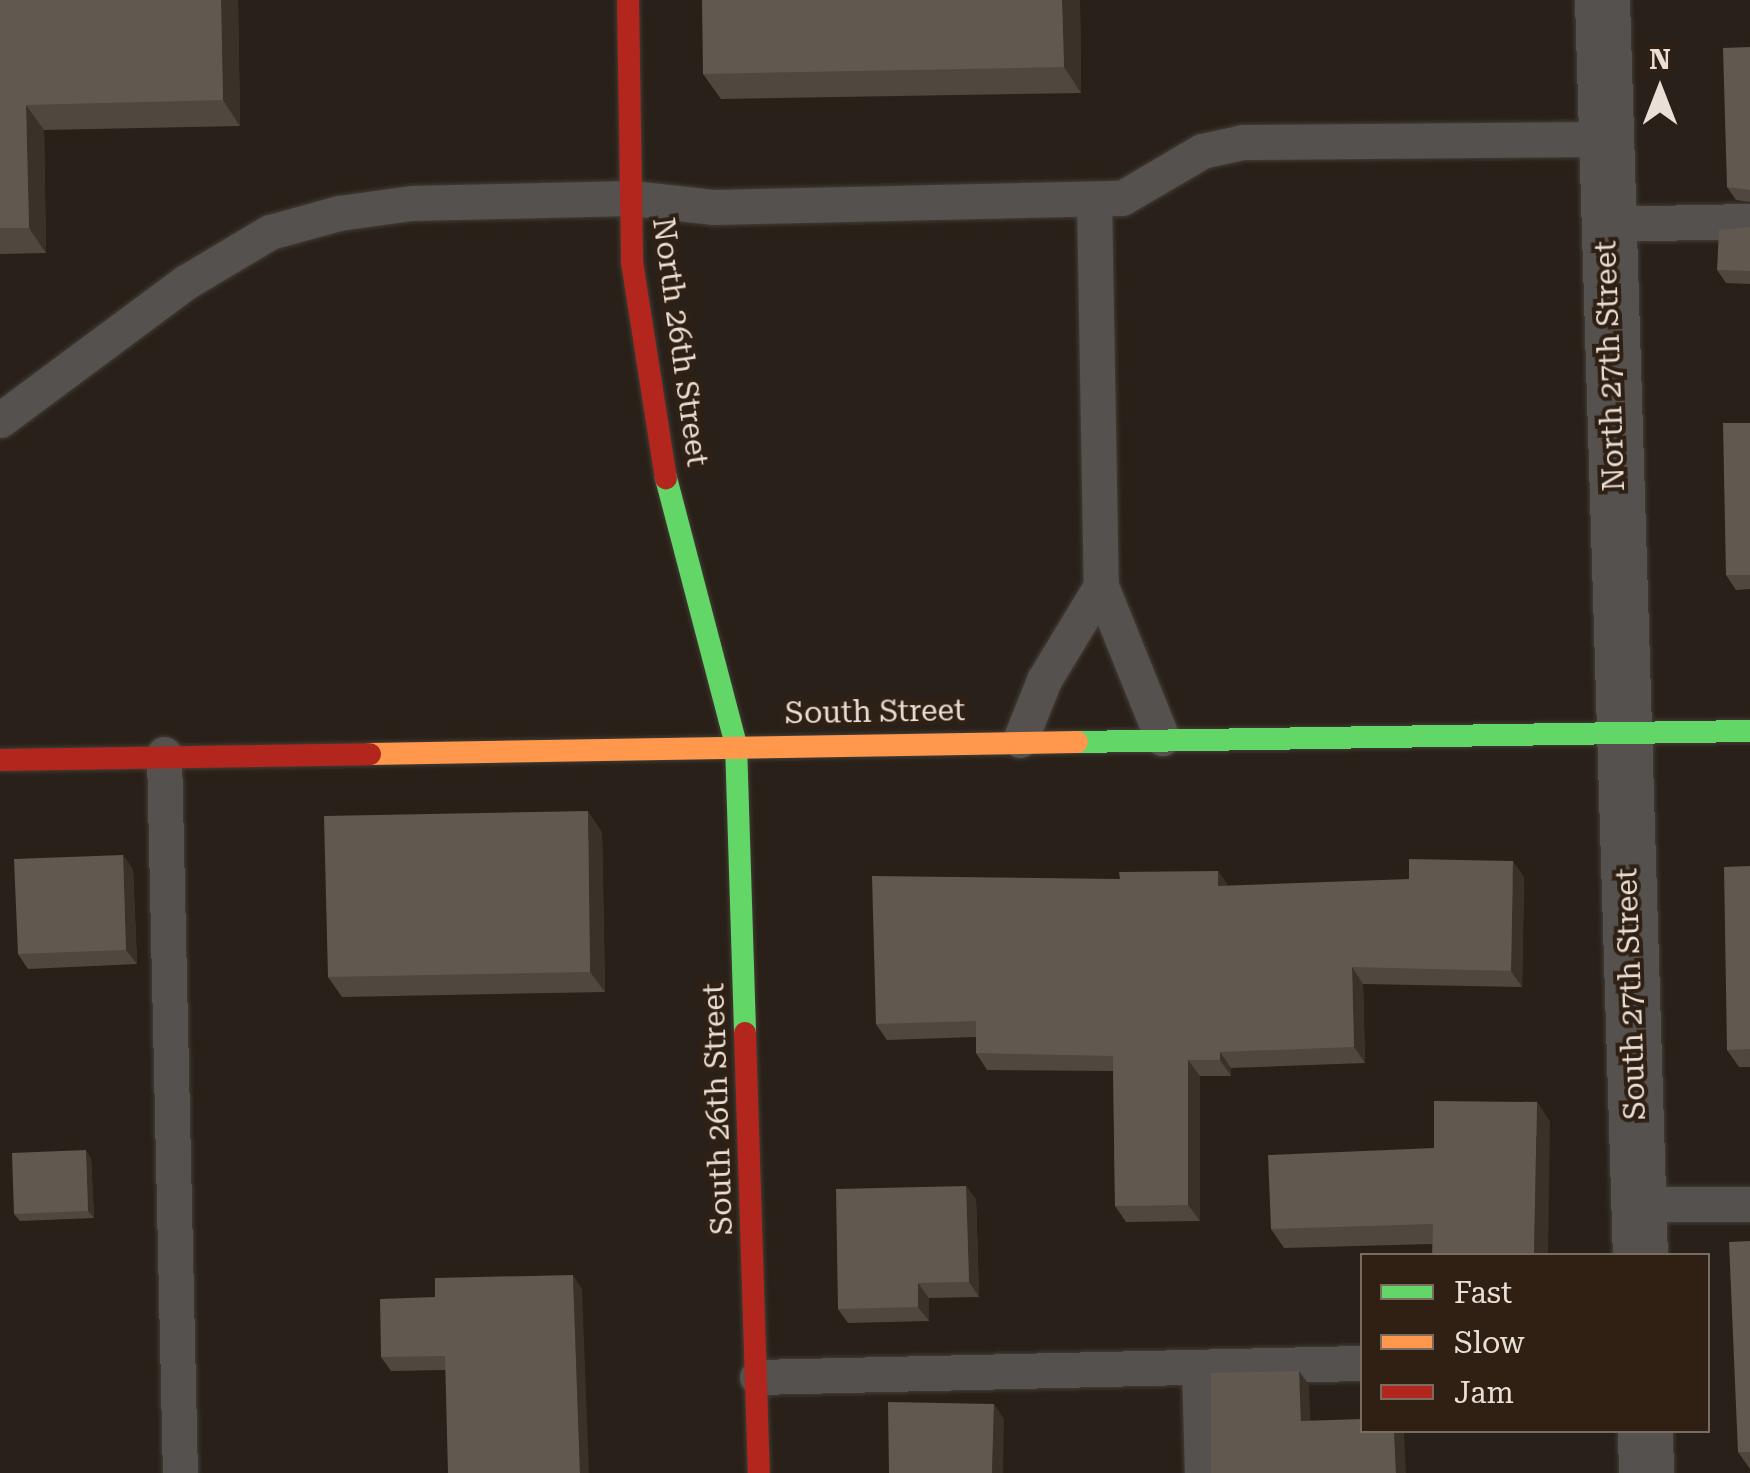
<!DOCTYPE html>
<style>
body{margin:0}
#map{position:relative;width:1750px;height:1473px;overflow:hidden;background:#292119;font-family:"Roboto Serif",serif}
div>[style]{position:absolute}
.roads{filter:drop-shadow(0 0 2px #423c35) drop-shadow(0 0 2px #423c35)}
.lane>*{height:35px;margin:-17.5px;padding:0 17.5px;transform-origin:17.5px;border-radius:17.5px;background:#54514e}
.street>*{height:55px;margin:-27.5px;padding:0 27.5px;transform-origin:27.5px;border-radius:27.5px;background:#54514e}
.fast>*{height:22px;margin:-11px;padding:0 11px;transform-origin:11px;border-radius:11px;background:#63d668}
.slow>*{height:22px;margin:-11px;padding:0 11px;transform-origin:11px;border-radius:11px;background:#ff974d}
.jam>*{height:22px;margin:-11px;padding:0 11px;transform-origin:11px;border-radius:11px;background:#b3261e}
.wall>*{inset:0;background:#50473e}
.shaded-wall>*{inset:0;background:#3a3129}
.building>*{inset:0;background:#61584f}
span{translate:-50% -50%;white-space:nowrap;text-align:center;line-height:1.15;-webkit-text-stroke:8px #2f2013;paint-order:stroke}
.street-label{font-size:30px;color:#e9dfd6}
.legend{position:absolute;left:1360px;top:1253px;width:350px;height:180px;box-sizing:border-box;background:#2f2013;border:2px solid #796c61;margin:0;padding:12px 18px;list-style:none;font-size:30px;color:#e9dfd6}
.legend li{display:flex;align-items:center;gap:20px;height:50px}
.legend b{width:50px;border:2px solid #796c61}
.north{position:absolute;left:1610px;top:40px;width:100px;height:100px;-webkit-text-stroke:8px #2f2013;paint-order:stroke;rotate:0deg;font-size:28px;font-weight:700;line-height:40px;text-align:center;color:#e9dfd6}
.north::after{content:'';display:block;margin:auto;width:35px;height:45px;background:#e9dfd6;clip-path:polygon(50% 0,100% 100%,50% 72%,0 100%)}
</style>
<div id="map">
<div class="roads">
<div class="lane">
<div style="left:1094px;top:199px;width:387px;rotate:89deg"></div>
<div style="left:1605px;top:224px;width:145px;rotate:-1.2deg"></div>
<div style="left:0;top:420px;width:232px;rotate:-36.6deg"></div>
<div style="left:186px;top:282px;width:98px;rotate:-30.8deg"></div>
<div style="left:270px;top:232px;width:72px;rotate:-15.4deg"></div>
<div style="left:339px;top:213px;width:73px;rotate:-7.9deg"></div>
<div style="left:411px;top:203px;width:221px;rotate:-1.3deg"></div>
<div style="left:632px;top:198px;width:81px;rotate:6.3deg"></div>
<div style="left:713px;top:207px;width:409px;rotate:-1.3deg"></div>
<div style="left:1122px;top:198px;width:93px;rotate:-30.4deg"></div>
<div style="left:1202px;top:151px;width:42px;rotate:-12.4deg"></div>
<div style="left:1243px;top:142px;width:361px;rotate:-0.5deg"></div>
<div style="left:1020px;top:740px;width:65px;rotate:-68.2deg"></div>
<div style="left:1044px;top:680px;width:110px;rotate:-58.8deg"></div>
<div style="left:1101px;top:586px;width:164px;rotate:68.1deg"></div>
<div style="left:164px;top:754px;width:719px;rotate:88.73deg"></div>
<div style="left:1638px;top:1204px;width:112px"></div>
<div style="left:1199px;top:1367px;width:106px;rotate:88.4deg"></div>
<div style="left:757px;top:1377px;width:605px;rotate:-1.33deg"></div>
</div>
<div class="street">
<div style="left:1602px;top:0;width:1257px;rotate:88.27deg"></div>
<div style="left:1645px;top:1430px;width:43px;rotate:88.7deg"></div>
</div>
<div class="fast">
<div style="left:666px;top:478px;width:275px;rotate:75.3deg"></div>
<div style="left:736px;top:744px;width:289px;rotate:88.2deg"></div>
<div style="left:1077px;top:742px;width:673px;rotate:-0.94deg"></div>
</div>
<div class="slow">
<div style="left:370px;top:754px;width:707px;rotate:-0.97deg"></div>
</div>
<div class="jam">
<div style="left:628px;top:0;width:262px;rotate:89.1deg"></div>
<div style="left:632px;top:262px;width:219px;rotate:81.1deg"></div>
<div style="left:0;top:760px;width:370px;rotate:-0.9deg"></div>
<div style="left:745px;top:1033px;width:440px;rotate:88.2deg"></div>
</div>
</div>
<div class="wall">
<div style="clip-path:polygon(0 0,238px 0,240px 126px,44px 130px,46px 253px,0 254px)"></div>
<div style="clip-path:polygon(1080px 0,1081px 93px,721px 99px,703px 74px)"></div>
<div style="clip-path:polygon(1750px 47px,1750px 202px,1736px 200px,1727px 187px)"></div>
<div style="clip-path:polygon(1750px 227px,1750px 284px,1726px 283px,1717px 270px)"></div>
<div style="clip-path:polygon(1750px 423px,1750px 589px,1736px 590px,1726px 575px)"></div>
<div style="clip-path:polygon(602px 832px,605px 992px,342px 997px,328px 977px)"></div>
<div style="clip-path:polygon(123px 855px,133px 870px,137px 964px,28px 969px,18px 954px)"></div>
<div style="clip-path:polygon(1750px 866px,1750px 1067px,1739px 1067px,1727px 1050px)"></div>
<div style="clip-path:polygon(1218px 871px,1228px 886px,1524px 877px,1522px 987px,1363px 984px,1365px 1063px,1231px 1068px,1231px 1076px,1200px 1076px,1200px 1221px,1126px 1222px,1115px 1206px,1113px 1071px,987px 1070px,976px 1053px,976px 1037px,887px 1040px,876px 1024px,1120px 879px)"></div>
<div style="clip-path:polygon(1537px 1102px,1550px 1122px,1432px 1244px,1284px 1248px,1271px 1229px,1434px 1148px)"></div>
<div style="clip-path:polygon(91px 1158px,94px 1218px,20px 1221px,14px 1214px)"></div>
<div style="clip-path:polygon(966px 1186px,976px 1200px,979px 1297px,929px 1298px,929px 1321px,848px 1323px,838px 1309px)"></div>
<div style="clip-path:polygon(1750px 1241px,1750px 1469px,1738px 1452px)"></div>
<div style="clip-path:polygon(582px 1289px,445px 1370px,391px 1371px,381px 1357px)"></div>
</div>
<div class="shaded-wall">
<div style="clip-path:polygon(221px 0,238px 0,240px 126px,223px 100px)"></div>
<div style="clip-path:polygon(1062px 0,1080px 0,1081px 93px,1064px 67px)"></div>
<div style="clip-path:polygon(26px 105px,44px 130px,46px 253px,29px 228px)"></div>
<div style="clip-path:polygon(588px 811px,602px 832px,605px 992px,590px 972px)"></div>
<div style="clip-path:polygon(123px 855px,133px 870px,137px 964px,126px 950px)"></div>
<div style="clip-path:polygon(1513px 861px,1524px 877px,1522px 987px,1511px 971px)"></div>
<div style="clip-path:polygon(1218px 871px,1229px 887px,1218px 886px)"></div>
<div style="clip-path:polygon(1352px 967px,1363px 984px,1365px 1063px,1354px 1047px)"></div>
<div style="clip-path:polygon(1220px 1052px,1231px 1068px,1231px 1076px,1220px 1060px)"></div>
<div style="clip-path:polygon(1188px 1060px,1200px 1076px,1200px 1221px,1188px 1205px)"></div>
<div style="clip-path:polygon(1537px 1102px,1550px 1122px,1548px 1256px,1534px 1256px)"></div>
<div style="clip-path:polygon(86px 1150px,91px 1158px,94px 1218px,88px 1211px)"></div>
<div style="clip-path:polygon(966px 1186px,976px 1200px,979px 1297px,969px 1282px)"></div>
<div style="clip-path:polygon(573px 1275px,582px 1289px,589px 1473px,580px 1473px)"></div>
<div style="clip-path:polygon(918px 1283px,929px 1298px,929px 1321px,918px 1307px)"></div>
<div style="clip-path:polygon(1299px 1371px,1309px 1385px,1311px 1436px,1301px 1421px)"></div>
<div style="clip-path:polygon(994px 1404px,1004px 1419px,1003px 1473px,992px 1473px)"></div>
<div style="clip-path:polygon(1394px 1430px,1403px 1430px,1404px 1433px,1406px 1473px,1396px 1473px)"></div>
</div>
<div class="building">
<div style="clip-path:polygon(0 0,221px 0,223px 100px,26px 105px,29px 228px,0 228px)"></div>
<div style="clip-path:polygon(702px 0,1062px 0,1064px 67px,703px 74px)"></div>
<div style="clip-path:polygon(1750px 47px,1750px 190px,1727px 187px,1723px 48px)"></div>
<div style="clip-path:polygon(1750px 227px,1750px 271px,1717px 270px,1719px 230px)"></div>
<div style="clip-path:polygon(1723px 423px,1750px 423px,1750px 575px,1726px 575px)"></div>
<div style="clip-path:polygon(588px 811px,590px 972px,328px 977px,324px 816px)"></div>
<div style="clip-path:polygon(123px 855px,126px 950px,18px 954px,14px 859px)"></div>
<div style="clip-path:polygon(1409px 859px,1513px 861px,1511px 971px,1352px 967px,1354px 1047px,1220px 1052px,1220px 1060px,1188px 1060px,1188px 1205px,1115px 1206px,1113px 1056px,976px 1053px,976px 1021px,876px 1024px,872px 876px,1120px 879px,1119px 872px,1218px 871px,1218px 886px,1409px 879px)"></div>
<div style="clip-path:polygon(1750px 866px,1750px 1049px,1727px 1050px,1724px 867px)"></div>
<div style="clip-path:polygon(1434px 1101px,1537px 1102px,1534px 1256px,1432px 1256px,1433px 1224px,1271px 1229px,1268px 1155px,1434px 1148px)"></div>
<div style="clip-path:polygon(86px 1150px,88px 1211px,14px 1214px,12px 1153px)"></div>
<div style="clip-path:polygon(966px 1186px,969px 1282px,918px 1283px,918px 1307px,838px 1309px,836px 1189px)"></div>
<div style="clip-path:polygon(1750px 1241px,1750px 1452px,1738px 1452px,1729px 1242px)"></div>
<div style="clip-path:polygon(573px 1275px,580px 1473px,448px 1473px,445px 1356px,381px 1357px,380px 1299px,435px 1297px,435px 1278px)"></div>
<div style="clip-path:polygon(1299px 1371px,1301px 1421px,1362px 1419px,1362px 1430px,1394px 1430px,1396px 1473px,1211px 1473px,1211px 1373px)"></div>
<div style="clip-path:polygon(888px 1402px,994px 1404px,992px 1473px,889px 1473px)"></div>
</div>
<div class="street-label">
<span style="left:680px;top:342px;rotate:82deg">North 26th Street</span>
<span style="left:1610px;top:366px;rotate:-92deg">North 27th Street</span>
<span style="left:875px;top:712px;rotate:-1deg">South Street</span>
<span style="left:1631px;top:994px;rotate:-92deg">South 27th Street</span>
<span style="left:718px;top:1109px;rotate:-92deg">South 26th Street</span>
</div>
<ul class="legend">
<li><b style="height:12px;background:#63d668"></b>Fast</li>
<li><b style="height:12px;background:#ff974d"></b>Slow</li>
<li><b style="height:12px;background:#b3261e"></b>Jam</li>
</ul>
<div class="north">N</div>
</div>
